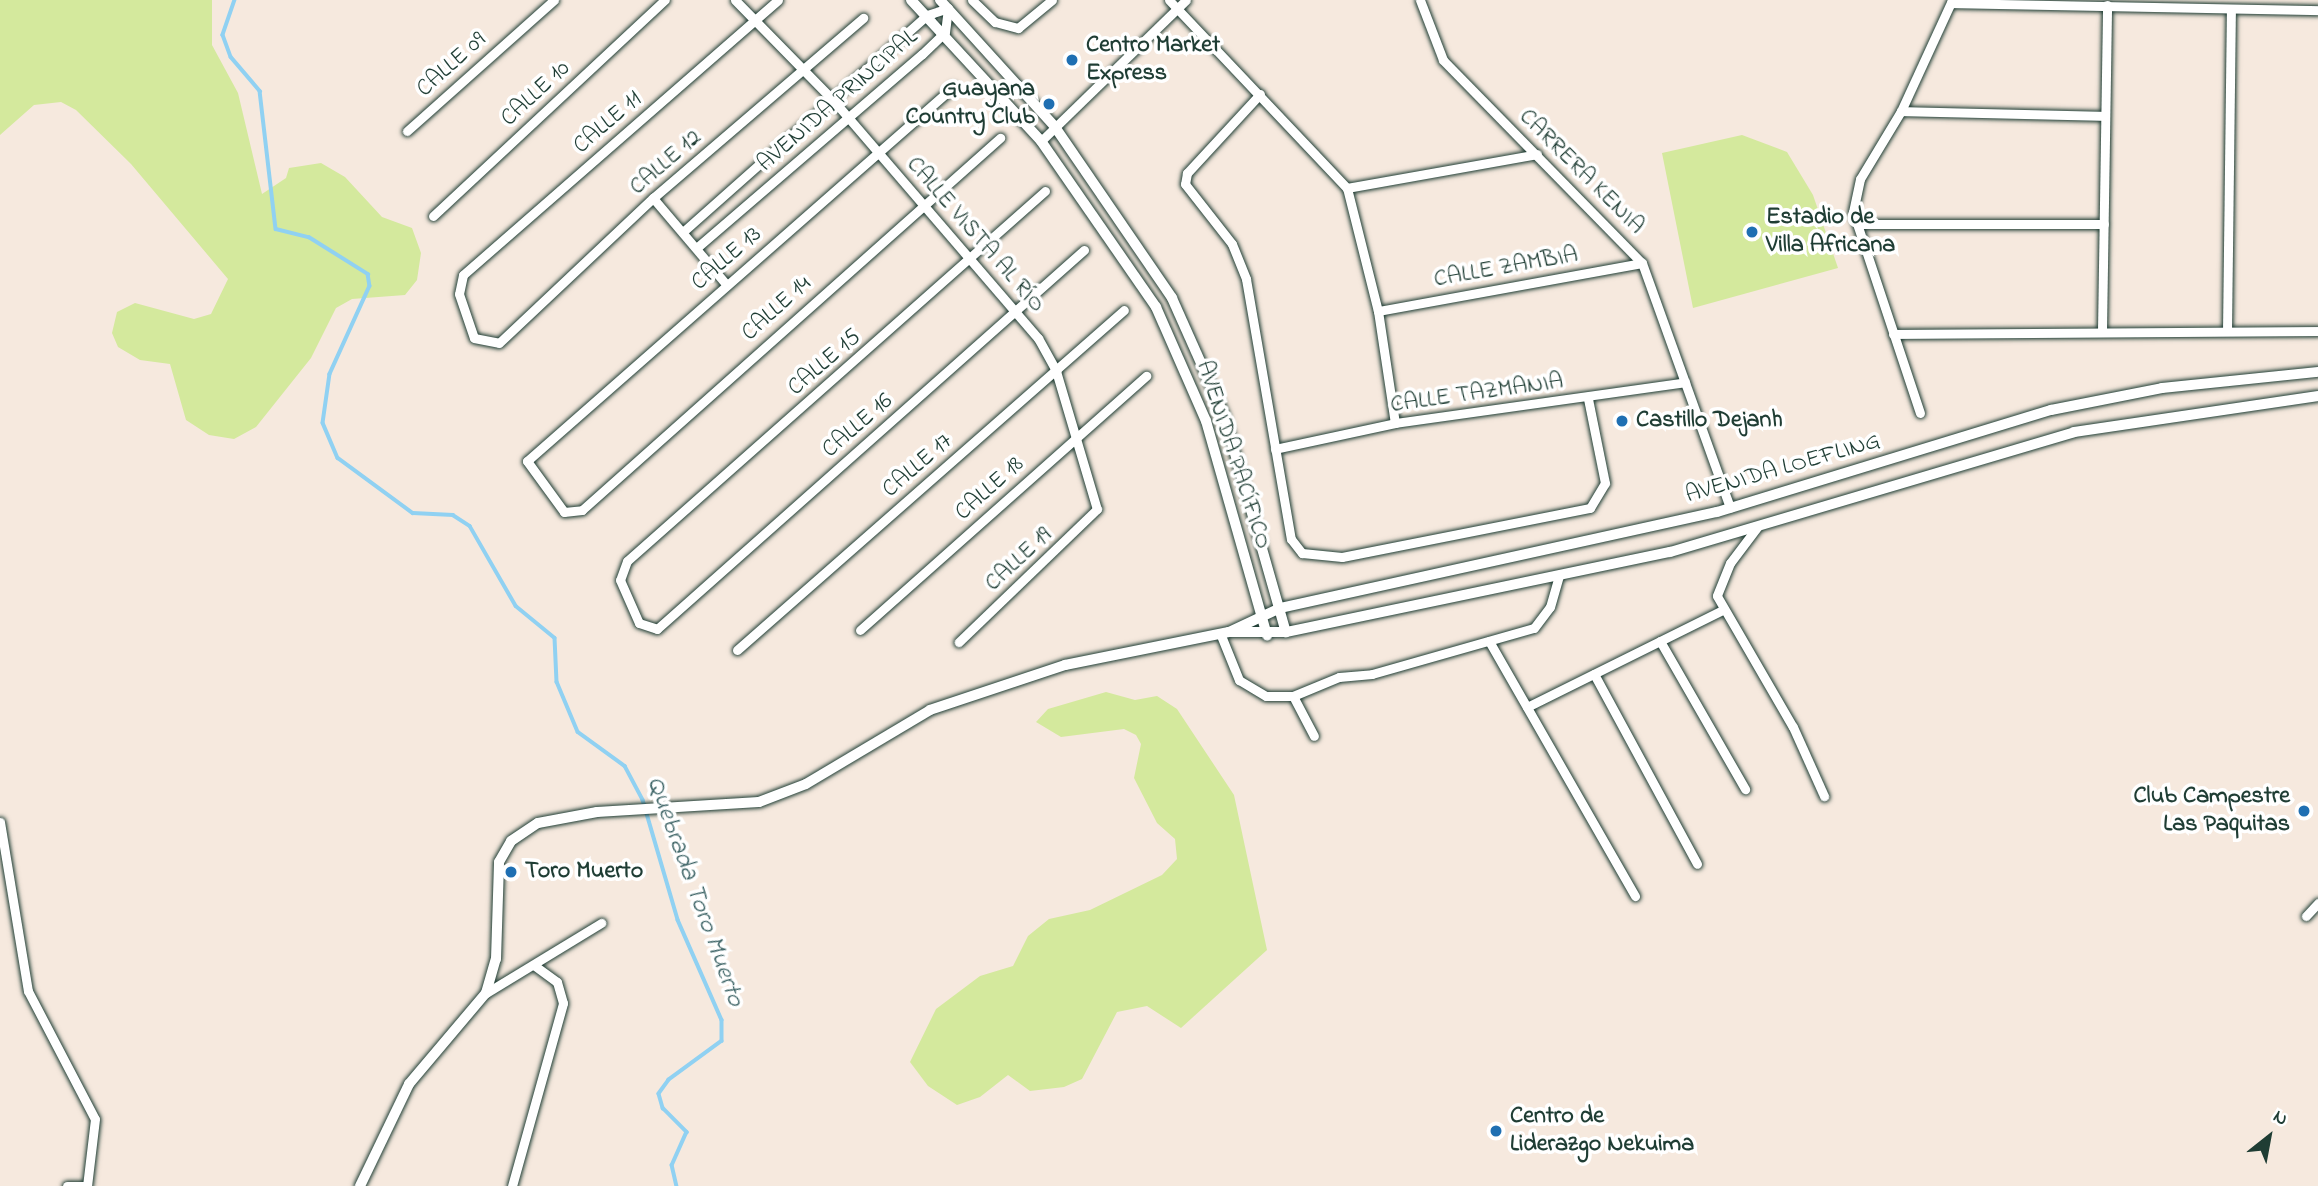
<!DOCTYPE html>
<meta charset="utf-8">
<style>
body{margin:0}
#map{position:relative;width:2318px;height:1186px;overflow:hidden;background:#f6e9de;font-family:"Indie Flower",sans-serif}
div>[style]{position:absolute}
.green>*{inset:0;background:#d4e99d}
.stream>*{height:3.5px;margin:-1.75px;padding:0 1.75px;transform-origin:1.75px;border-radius:1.75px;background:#90d1f2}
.roads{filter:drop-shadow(0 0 2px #1f3d34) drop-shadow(0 0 2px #1f3d34)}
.minor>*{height:9px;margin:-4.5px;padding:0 4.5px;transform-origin:4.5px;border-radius:4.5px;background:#fff}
.tertiary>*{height:10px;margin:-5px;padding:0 5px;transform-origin:5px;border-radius:5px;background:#fff}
.dots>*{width:19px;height:19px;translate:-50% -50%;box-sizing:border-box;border:4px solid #fff;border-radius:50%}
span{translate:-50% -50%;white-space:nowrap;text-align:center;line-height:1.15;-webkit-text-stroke:7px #fff;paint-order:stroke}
.poi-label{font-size:24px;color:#1f3d34;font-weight:700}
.left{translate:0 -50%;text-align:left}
.right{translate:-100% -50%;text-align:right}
.street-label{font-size:24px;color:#1f3d34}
.water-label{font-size:26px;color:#3b6264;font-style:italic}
.north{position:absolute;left:2234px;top:1102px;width:70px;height:70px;-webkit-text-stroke:5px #fff;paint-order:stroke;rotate:31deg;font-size:19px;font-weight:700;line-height:28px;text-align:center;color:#1f3d34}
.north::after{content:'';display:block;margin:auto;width:24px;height:32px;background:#1f3d34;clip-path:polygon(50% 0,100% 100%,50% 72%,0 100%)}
</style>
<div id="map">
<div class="green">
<div style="clip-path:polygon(0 0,212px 0,212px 45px,238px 93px,262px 194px,286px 178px,289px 168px,321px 163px,345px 177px,382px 217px,412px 228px,421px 253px,417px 280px,405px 295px,352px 299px,336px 308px,311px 358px,256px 427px,234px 439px,209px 435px,186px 420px,170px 364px,140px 360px,118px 347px,112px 333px,117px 312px,135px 303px,194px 319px,211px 314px,228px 279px,131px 164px,76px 110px,61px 102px,34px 105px,0 135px)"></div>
<div style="clip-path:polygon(1742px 135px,1787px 152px,1813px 195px,1838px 268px,1693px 308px,1662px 153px)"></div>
<div style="clip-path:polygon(1106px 692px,1135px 700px,1157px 696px,1177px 709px,1234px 795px,1267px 950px,1181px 1028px,1147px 1006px,1117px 1012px,1082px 1079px,1064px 1087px,1030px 1091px,1008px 1075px,980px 1097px,957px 1105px,928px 1086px,910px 1062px,936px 1009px,980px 976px,1013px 966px,1028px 936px,1049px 919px,1090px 910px,1162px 875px,1177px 859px,1175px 839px,1157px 823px,1134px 778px,1141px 744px,1136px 735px,1124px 729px,1061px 737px,1036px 722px,1048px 709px)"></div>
</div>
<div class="stream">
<div style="left:235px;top:0;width:37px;rotate:109deg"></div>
<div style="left:223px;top:35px;width:23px;rotate:70deg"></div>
<div style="left:231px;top:57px;width:45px;rotate:49.5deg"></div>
<div style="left:260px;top:91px;width:139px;rotate:83.4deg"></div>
<div style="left:276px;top:229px;width:34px;rotate:14deg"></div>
<div style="left:309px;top:237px;width:70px;rotate:32.1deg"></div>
<div style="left:368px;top:274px;width:12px;rotate:81deg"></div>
<div style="left:370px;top:286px;width:97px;rotate:114.4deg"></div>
<div style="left:330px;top:374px;width:49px;rotate:98.1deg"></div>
<div style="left:323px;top:423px;width:38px;rotate:67deg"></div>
<div style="left:338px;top:458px;width:93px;rotate:36.3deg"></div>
<div style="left:413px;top:513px;width:40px;rotate:2.9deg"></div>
<div style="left:453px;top:515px;width:20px;rotate:33deg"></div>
<div style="left:470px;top:526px;width:92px;rotate:60.1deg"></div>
<div style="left:516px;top:606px;width:50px;rotate:39.4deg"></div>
<div style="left:555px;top:638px;width:44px;rotate:87.4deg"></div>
<div style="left:557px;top:682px;width:54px;rotate:67.2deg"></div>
<div style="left:578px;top:732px;width:58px;rotate:35.9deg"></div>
<div style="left:625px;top:766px;width:38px;rotate:62deg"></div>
<div style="left:643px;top:800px;width:125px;rotate:73.7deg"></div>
<div style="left:678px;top:920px;width:109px;rotate:66.3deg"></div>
<div style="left:722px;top:1020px;width:21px;rotate:90deg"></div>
<div style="left:722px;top:1041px;width:66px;rotate:143.7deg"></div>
<div style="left:669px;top:1080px;width:17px;rotate:126deg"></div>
<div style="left:659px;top:1094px;width:15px;rotate:74deg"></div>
<div style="left:663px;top:1108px;width:34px;rotate:45deg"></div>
<div style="left:687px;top:1132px;width:36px;rotate:114deg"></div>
<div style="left:672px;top:1165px;width:22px;rotate:77deg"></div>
</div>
<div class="roads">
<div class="minor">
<div style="left:735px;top:0;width:141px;rotate:45.6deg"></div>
<div style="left:834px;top:101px;width:313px;rotate:49.3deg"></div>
<div style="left:1038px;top:338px;width:38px;rotate:61deg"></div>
<div style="left:1056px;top:371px;width:144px;rotate:73.5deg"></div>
<div style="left:1097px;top:509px;width:192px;rotate:136.1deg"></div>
<div style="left:778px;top:0;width:418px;rotate:138.9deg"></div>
<div style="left:463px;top:275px;width:19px;rotate:102deg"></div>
<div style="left:459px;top:294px;width:46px;rotate:71.2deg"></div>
<div style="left:474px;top:338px;width:25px;rotate:11deg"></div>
<div style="left:499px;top:343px;width:212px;rotate:-43.3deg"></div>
<div style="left:653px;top:198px;width:277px;rotate:-40.6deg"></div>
<div style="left:972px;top:0;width:32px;rotate:44deg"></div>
<div style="left:995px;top:22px;width:24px;rotate:15deg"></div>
<div style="left:1018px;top:28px;width:44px;rotate:-39.5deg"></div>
<div style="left:1169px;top:0;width:259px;rotate:46.6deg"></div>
<div style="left:1347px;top:188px;width:127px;rotate:75.9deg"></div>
<div style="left:1378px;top:311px;width:113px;rotate:81.4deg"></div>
<div style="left:1420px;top:0;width:64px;rotate:69deg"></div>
<div style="left:1443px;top:60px;width:284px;rotate:45.6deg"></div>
<div style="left:1642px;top:263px;width:260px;rotate:70.2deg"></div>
<div style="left:1951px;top:3px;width:367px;rotate:1.1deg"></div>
<div style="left:953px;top:87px;width:567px;rotate:138.72deg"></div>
<div style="left:527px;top:461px;width:63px;rotate:54deg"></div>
<div style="left:564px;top:512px;width:18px;rotate:-6deg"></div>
<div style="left:582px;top:510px;width:560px;rotate:-41.67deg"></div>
<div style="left:1260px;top:94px;width:108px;rotate:132.7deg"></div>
<div style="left:1187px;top:173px;width:11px;rotate:100deg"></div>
<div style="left:1185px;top:184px;width:76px;rotate:51.9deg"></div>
<div style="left:1232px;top:244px;width:38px;rotate:68deg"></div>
<div style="left:1246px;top:279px;width:264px;rotate:80.2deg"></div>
<div style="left:1291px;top:539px;width:18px;rotate:52deg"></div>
<div style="left:1302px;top:553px;width:40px;rotate:5.7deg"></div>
<div style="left:1342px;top:557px;width:253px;rotate:-11.2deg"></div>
<div style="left:1590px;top:508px;width:29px;rotate:-59deg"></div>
<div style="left:1605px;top:483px;width:86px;rotate:-101.4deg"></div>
<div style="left:1901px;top:111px;width:204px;rotate:1.4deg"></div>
<div style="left:407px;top:131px;width:197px;rotate:-41.7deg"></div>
<div style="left:1041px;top:141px;width:202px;rotate:-44.2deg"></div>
<div style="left:1347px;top:188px;width:193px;rotate:-10.1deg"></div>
<div style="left:1045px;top:191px;width:558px;rotate:138.49deg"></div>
<div style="left:627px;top:561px;width:20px;rotate:110deg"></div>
<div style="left:620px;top:580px;width:47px;rotate:66.2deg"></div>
<div style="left:639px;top:623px;width:19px;rotate:18deg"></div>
<div style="left:657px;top:629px;width:571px;rotate:-41.59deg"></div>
<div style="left:653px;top:198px;width:113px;rotate:49.7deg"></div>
<div style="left:433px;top:216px;width:317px;rotate:-43deg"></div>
<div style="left:1857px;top:224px;width:247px"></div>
<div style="left:685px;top:230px;width:324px;rotate:-41.6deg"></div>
<div style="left:927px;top:15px;width:22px;rotate:-18deg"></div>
<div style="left:948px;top:8px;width:24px;rotate:97deg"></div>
<div style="left:945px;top:32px;width:32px;rotate:136deg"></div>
<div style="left:922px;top:54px;width:296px;rotate:139.3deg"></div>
<div style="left:1378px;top:311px;width:268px;rotate:-10.3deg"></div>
<div style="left:2102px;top:330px;width:325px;rotate:-89.1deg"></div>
<div style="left:2227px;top:331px;width:322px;rotate:-89.3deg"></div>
<div style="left:1893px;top:334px;width:425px;rotate:-0.4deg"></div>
<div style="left:1920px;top:413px;width:212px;rotate:-108.4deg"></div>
<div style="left:1853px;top:212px;width:34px;rotate:-78deg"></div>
<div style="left:1860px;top:179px;width:79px;rotate:-58.9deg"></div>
<div style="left:1901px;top:111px;width:122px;rotate:-65.3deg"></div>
<div style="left:1275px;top:449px;width:123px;rotate:-12.2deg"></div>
<div style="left:1395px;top:423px;width:293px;rotate:-8deg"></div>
<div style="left:1758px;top:526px;width:46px;rotate:127.1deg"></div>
<div style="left:1730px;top:563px;width:35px;rotate:112deg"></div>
<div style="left:1717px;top:596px;width:151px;rotate:59.9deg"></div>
<div style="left:1793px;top:727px;width:76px;rotate:65.8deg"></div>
<div style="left:860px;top:630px;width:383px;rotate:-41.6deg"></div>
<div style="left:1220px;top:633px;width:51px;rotate:68deg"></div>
<div style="left:1239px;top:680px;width:31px;rotate:31deg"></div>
<div style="left:1266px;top:696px;width:27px"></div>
<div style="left:1293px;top:696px;width:45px;rotate:62.3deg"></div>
<div style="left:1489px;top:641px;width:294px;rotate:60.2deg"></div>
<div style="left:1660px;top:641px;width:171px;rotate:60.1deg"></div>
<div style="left:737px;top:650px;width:515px;rotate:-41.3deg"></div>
<div style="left:1594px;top:674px;width:216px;rotate:61.5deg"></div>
<div style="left:1293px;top:696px;width:50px;rotate:-22.4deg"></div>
<div style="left:1339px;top:677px;width:33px;rotate:-5deg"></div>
<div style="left:1372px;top:674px;width:168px;rotate:-15.9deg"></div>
<div style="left:1534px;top:628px;width:26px;rotate:-53deg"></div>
<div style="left:1550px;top:607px;width:33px;rotate:-74deg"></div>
<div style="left:1527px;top:707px;width:220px;rotate:-26.4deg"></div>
<div style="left:0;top:822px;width:171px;rotate:80.6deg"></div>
<div style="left:28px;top:991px;width:144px;rotate:62.4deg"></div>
<div style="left:95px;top:1119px;width:67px;rotate:96.8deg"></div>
<div style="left:2306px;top:916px;width:18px;rotate:-47deg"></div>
<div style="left:486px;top:993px;width:135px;rotate:-31.3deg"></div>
<div style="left:67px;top:1186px;width:18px"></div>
<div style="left:512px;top:1186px;width:190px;rotate:-74.4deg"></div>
<div style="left:563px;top:1003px;width:22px;rotate:-106deg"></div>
<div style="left:557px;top:982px;width:29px;rotate:-144deg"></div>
</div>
<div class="tertiary">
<div style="left:911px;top:0;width:192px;rotate:47.3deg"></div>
<div style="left:1041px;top:141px;width:202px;rotate:55.3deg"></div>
<div style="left:1156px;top:307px;width:124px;rotate:66.3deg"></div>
<div style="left:1206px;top:421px;width:223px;rotate:74.1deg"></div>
<div style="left:940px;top:0;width:171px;rotate:47.8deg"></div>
<div style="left:1055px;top:127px;width:207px;rotate:55.6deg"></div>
<div style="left:1172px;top:298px;width:128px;rotate:66deg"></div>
<div style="left:1224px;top:415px;width:226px;rotate:74.1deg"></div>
<div style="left:1229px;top:632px;width:56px;rotate:-25.2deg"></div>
<div style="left:1280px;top:608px;width:447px;rotate:-12.4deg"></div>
<div style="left:1717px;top:512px;width:349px;rotate:-17deg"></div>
<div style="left:2051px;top:410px;width:113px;rotate:-11.2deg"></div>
<div style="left:2162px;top:388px;width:157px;rotate:-5.9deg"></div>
<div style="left:360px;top:1186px;width:113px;rotate:-64.3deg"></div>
<div style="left:409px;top:1084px;width:119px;rotate:-49.8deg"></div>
<div style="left:486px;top:993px;width:35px;rotate:-74deg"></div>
<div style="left:496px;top:959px;width:97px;rotate:-88.2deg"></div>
<div style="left:499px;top:862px;width:24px;rotate:-60deg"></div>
<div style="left:511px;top:841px;width:32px;rotate:-34deg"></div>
<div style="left:538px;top:823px;width:60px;rotate:-10.6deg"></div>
<div style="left:597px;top:812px;width:162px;rotate:-3.5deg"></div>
<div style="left:759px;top:802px;width:50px;rotate:-21deg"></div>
<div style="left:806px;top:784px;width:144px;rotate:-30.8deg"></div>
<div style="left:930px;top:710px;width:142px;rotate:-18.4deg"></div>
<div style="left:1065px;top:665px;width:167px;rotate:-11.4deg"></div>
<div style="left:1229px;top:632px;width:57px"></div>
<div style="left:1286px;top:632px;width:392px;rotate:-11.8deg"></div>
<div style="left:1670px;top:552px;width:421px;rotate:-16.5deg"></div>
<div style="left:2074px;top:432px;width:247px;rotate:-8.4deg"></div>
</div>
</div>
<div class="dots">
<div style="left:1072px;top:60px;background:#1f6fb2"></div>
<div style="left:1049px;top:104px;background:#1f6fb2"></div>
<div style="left:1752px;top:232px;background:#1f6fb2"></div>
<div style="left:1622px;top:421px;background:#1f6fb2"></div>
<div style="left:2304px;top:811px;background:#1f6fb2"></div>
<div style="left:511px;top:872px;background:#1f6fb2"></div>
<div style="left:1496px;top:1131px;background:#1f6fb2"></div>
</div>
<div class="poi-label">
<span class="left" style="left:1086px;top:60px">Centro Market<br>Express</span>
<span class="right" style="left:1035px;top:104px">Guayana<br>Country Club</span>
<span class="left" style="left:1766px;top:232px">Estadio de<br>Villa Africana</span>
<span class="left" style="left:1636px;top:421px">Castillo Dejanh</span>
<span class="right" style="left:2290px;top:811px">Club Campestre<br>Las Paquitas</span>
<span class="left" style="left:525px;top:872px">Toro Muerto</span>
<span class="left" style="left:1510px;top:1131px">Centro de<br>Liderazgo Nekuima</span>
</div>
<div class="street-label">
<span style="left:452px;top:65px;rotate:-42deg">CALLE 09</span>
<span style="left:536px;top:94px;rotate:-43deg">CALLE 10</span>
<span style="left:838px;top:101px;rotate:-41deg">AVENIDA PRINCIPAL</span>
<span style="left:608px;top:123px;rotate:-41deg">CALLE 11</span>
<span style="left:666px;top:163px;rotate:-41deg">CALLE 12</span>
<span style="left:1581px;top:172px;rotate:45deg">CARRERA KENIA</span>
<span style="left:975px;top:235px;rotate:49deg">CALLE VISTA AL RÍO</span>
<span style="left:727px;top:259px;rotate:-41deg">CALLE 13</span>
<span style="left:1506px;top:268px;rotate:-10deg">CALLE ZAMBIA</span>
<span style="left:777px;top:309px;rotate:-42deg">CALLE 14</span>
<span style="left:825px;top:363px;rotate:-41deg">CALLE 15</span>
<span style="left:1477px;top:394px;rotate:-8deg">CALLE TAZMANIA</span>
<span style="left:858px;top:426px;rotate:-41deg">CALLE 16</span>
<span style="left:1233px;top:455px;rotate:72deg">AVENIDA PACÍFICO</span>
<span style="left:918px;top:466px;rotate:-41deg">CALLE 17</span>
<span style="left:1783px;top:469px;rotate:-16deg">AVENIDA LOEFLING</span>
<span style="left:990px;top:489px;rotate:-42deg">CALLE 18</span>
<span style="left:1019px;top:560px;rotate:-43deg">CALLE 19</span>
</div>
<div class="water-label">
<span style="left:694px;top:892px;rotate:70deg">Quebrada Toro Muerto</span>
</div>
<div class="north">N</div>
</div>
